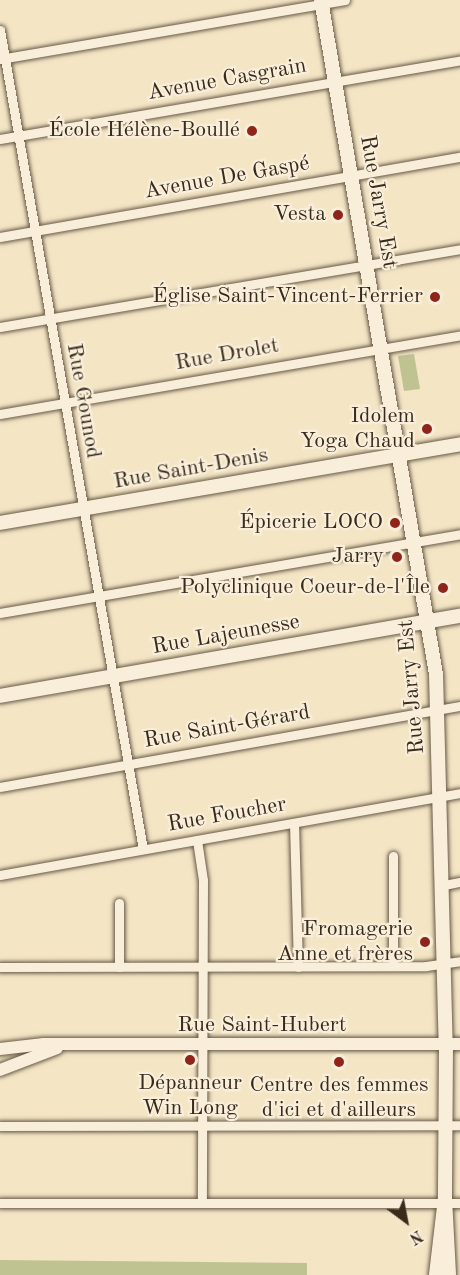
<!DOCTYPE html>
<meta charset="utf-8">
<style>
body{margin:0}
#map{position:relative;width:460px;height:1275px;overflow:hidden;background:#f4e5c5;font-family:"Old Standard TT",serif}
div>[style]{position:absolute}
.green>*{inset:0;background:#bfc392}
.roads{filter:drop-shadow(0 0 2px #675a46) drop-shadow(0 0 2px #675a46)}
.minor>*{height:9px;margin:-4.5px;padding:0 4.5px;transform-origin:4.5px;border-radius:4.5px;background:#f8eed9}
.tertiary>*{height:12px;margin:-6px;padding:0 6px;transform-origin:6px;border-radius:6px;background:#f8eed9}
.secondary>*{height:14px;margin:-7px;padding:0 7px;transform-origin:7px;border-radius:7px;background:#f8eed9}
.dots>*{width:16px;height:16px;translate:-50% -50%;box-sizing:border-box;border:3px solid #f8eed9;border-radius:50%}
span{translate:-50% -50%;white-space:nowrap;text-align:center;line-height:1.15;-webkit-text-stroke:4.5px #f8eed9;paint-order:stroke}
.street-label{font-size:22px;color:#382b1c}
.poi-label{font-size:22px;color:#382b1c}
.right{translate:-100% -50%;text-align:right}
.north{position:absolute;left:376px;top:1191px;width:60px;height:60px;-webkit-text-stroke:4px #f8eed9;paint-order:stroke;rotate:148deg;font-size:16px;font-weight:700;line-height:24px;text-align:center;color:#382b1c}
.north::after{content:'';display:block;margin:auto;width:21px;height:27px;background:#382b1c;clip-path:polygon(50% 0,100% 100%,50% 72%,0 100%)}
</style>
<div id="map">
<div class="green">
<div style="clip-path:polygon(414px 354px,420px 389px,404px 391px,398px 356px)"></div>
<div style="clip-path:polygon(0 1260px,307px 1263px,307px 1275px,0 1275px)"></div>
</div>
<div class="roads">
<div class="minor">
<div style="left:0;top:30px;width:831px;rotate:80.1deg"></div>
<div style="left:0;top:59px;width:350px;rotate:-9.7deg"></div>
<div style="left:0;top:139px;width:467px;rotate:-9.7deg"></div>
<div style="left:0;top:237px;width:467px;rotate:-9.9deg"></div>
<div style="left:0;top:327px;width:467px;rotate:-9.6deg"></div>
<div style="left:0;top:414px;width:467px;rotate:-9.7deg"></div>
<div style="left:0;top:613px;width:467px;rotate:-9.7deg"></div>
<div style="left:0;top:787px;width:467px;rotate:-10deg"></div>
<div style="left:294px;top:823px;width:144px;rotate:88.4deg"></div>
<div style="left:197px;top:840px;width:40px;rotate:81.5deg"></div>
<div style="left:203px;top:880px;width:323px;rotate:90.2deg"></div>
<div style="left:393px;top:856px;width:110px;rotate:90deg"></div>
<div style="left:0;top:875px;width:467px;rotate:-10.1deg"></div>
<div style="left:444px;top:885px;width:16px;rotate:-11deg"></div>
<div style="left:119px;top:903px;width:64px;rotate:90deg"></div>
<div style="left:0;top:967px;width:426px;rotate:-0.1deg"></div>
<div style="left:426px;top:966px;width:34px;rotate:-8deg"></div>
<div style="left:0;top:1126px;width:460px;rotate:-0.1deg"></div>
<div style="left:0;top:1203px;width:460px"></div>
</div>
<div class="tertiary">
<div style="left:0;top:1049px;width:44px;rotate:-6.5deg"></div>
<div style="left:44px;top:1044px;width:416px"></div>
<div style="left:0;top:1070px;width:61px;rotate:-21.1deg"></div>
</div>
<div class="secondary">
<div style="left:321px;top:0;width:684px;rotate:80.32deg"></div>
<div style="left:436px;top:674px;width:372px;rotate:88.5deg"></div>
<div style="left:446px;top:1046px;width:152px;rotate:90.4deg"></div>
<div style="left:445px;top:1198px;width:78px;rotate:96.7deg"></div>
<div style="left:0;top:523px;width:467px;rotate:-9.7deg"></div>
<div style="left:0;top:696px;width:467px;rotate:-9.9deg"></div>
<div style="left:445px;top:1198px;width:77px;rotate:87deg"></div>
</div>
</div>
<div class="dots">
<div style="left:252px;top:131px;background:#8f2418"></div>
<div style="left:338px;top:215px;background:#8f2418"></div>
<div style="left:435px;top:297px;background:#8f2418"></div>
<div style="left:427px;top:429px;background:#8f2418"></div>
<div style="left:395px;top:523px;background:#8f2418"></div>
<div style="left:397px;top:557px;background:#8f2418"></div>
<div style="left:443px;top:588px;background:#8f2418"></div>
<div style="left:425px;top:942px;background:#8f2418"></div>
<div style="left:190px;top:1060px;background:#8f2418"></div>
<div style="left:339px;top:1062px;background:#8f2418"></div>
</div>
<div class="street-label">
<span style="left:227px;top:80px;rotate:-10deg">Avenue Casgrain</span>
<span style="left:227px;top:178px;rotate:-10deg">Avenue De Gaspé</span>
<span style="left:378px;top:202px;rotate:80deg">Rue Jarry Est</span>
<span style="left:227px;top:355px;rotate:-10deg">Rue Drolet</span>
<span style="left:83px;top:401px;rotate:80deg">Rue Gounod</span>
<span style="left:191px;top:469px;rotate:-10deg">Rue Saint-Denis</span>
<span style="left:226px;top:635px;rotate:-10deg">Rue Lajeunesse</span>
<span style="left:412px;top:687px;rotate:-95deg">Rue Jarry Est</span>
<span style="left:227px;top:727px;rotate:-10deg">Rue Saint-Gérard</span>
<span style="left:227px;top:815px;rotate:-10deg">Rue Foucher</span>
<span style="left:262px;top:1026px">Rue Saint-Hubert</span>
</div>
<div class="poi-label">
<span class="right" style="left:240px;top:131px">École Hélène-Boullé</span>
<span class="right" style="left:326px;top:215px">Vesta</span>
<span class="right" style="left:423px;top:297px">Église Saint-Vincent-Ferrier</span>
<span class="right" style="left:415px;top:429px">Idolem<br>Yoga Chaud</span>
<span class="right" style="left:383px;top:523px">Épicerie LOCO</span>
<span class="right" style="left:384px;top:557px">Jarry</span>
<span class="right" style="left:430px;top:588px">Polyclinique Coeur-de-l'Île</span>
<span class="right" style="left:413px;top:942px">Fromagerie<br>Anne et frères</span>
<span style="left:190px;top:1096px">Dépanneur<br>Win Long</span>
<span style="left:339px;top:1098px">Centre des femmes<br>d'ici et d'ailleurs</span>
</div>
<div class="north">N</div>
</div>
